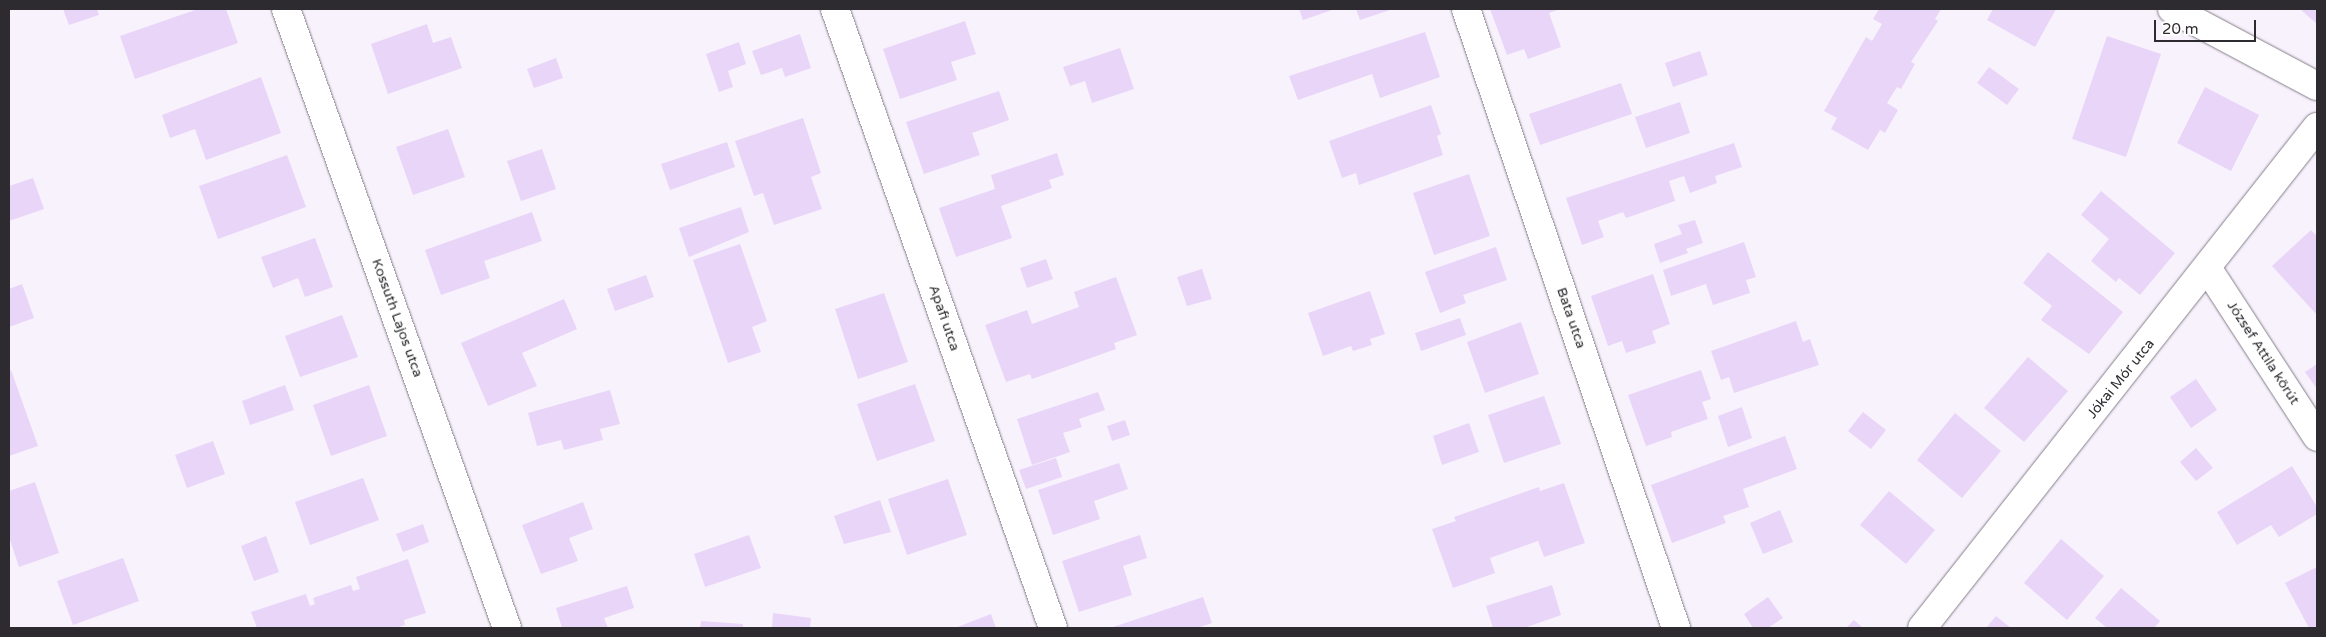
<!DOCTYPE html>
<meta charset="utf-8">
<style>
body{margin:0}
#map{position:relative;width:2326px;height:637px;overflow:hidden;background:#f8f2fd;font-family:"Varela Round",sans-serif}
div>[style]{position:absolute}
.building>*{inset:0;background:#e9d5f8}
.roads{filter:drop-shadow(0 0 1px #847e88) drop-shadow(0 0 1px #847e88)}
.minor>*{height:28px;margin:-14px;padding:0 14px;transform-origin:14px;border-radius:14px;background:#fff}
.major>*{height:28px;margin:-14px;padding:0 14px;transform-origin:14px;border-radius:14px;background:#fff}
span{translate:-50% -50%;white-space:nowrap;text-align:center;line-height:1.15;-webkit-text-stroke:4px #fff;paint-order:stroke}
.street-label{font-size:14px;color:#2d2b2f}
.frame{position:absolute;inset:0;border:10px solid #2d2b2f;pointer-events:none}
.scale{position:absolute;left:2154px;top:20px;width:102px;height:22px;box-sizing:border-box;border:2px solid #2d2b2f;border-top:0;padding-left:6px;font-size:15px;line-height:18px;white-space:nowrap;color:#2d2b2f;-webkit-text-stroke:4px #fff;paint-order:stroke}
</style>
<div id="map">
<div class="building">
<div style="clip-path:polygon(63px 9px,97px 9px,99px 15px,69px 25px)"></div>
<div style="clip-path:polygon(198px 9px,226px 9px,238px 43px,135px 79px,120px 36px)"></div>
<div style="clip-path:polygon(1299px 9px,1335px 9px,1303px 20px)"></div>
<div style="clip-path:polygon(1356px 9px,1393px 9px,1360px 20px)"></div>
<div style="clip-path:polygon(1490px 9px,1560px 9px,1549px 13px,1561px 47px,1528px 59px,1524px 49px,1507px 55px)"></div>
<div style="clip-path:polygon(1879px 9px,1941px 9px,1935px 19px,1938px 21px,1911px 62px,1915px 64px,1901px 89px,1897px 87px,1887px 103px,1898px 110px,1885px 133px,1880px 130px,1868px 150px,1831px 129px,1837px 118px,1824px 111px,1866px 37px,1872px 41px,1882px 24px,1873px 19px)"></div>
<div style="clip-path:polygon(1993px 9px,2056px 9px,2035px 47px,1987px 20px)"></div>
<div style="clip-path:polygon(2300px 9px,2317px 9px,2317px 24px)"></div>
<div style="clip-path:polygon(965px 21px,976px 54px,951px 62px,957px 80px,900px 99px,883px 49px)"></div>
<div style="clip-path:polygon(427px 24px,433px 43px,451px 37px,462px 68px,388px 94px,371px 44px)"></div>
<div style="clip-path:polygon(1425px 32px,1440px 77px,1380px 98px,1372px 74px,1298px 100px,1289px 76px)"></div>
<div style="clip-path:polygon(800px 34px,811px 68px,785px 77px,782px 68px,761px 75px,752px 51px)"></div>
<div style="clip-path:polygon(2107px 36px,2161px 54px,2126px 157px,2072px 139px)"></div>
<div style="clip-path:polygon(739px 42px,746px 64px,728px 71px,733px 87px,719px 92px,706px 54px)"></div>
<div style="clip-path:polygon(1120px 48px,1134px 89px,1092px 103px,1085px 81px,1070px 86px,1063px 67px)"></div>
<div style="clip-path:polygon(1700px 51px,1708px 75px,1673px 87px,1665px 63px)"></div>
<div style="clip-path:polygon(556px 58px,563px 78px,534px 88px,527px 69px)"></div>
<div style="clip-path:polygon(1989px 67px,2019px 89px,2007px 105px,1977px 83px)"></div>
<div style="clip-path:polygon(261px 77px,281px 133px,206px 160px,195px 129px,170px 138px,162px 115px)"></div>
<div style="clip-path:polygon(1621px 83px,1632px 114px,1540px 145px,1529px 114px)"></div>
<div style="clip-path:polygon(2205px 87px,2259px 115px,2231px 171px,2177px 143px)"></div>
<div style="clip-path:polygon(999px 91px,1009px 120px,972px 133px,980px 155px,924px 174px,906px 122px)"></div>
<div style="clip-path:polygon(1680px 102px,1690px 133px,1646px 148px,1635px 117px)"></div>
<div style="clip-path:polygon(1431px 105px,1441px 134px,1437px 136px,1443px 155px,1359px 185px,1356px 173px,1342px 178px,1329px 141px)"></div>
<div style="clip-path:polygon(803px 118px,821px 173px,811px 177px,822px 209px,774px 225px,763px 193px,754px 196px,735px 141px)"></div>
<div style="clip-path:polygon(448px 129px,465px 177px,413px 195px,396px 147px)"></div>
<div style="clip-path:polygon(727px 142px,735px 167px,670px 190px,661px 164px)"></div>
<div style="clip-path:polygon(1734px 143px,1742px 167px,1715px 176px,1717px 183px,1690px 193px,1684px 176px,1669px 181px,1675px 201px,1626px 218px,1623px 212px,1598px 221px,1604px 237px,1582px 245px,1566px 198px)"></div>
<div style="clip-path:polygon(542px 149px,556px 189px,521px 201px,507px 161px)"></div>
<div style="clip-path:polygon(1057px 153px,1064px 175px,1049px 180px,1052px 188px,1001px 206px,1012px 238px,956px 257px,939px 208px,995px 189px,991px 175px)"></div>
<div style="clip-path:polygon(287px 155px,306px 207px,218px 239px,199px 186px)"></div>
<div style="clip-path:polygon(1469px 174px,1490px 236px,1434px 255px,1413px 193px)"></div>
<div style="clip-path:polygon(33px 178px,44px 209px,9px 221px,9px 186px)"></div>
<div style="clip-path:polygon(2101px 191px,2175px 253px,2140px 295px,2119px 278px,2116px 282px,2091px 261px,2109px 239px,2081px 215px)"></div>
<div style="clip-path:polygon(741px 207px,749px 232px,689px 257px,679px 228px)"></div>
<div style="clip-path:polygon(532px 212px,542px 241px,484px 261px,490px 278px,441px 295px,425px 250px)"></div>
<div style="clip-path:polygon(1695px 220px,1703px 243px,1686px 249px,1688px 253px,1660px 263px,1654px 244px,1682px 234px,1678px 225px)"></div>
<div style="clip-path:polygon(2311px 230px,2317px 236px,2317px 315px,2272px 266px)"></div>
<div style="clip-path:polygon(315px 238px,333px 287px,305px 297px,298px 278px,273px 288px,261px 257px)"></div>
<div style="clip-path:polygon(1744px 242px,1756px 277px,1746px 280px,1750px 293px,1713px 305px,1706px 284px,1671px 296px,1663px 270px)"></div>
<div style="clip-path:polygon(740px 244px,767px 321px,752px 327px,761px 352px,728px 363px,693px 260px)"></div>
<div style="clip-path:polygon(1496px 247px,1507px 280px,1463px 295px,1466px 303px,1440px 313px,1425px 272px)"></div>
<div style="clip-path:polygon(2048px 252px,2123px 312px,2089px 354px,2041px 320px,2052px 306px,2023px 283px)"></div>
<div style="clip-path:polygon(1046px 259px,1053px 279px,1027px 288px,1020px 268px)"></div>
<div style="clip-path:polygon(1202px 269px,1212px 299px,1187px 306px,1177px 277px)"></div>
<div style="clip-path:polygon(1653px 274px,1670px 324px,1652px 331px,1656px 343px,1626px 353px,1622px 341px,1608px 346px,1591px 296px)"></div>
<div style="clip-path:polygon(646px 275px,654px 297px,615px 311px,607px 289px)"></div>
<div style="clip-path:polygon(1116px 277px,1137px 335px,1114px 343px,1116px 349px,1032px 379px,1030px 374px,1006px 382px,985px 325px,1027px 310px,1032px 324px,1079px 307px,1074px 292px)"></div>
<div style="clip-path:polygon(22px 284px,34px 318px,9px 327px,9px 289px)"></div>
<div style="clip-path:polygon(1370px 291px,1385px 334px,1370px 339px,1372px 345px,1353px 351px,1351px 346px,1323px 356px,1308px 313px)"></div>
<div style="clip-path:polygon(884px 293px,908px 362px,858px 379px,835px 309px)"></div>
<div style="clip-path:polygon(564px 299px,577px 329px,522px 353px,537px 386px,488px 406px,461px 343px)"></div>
<div style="clip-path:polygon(342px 315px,358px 357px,300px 377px,285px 336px)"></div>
<div style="clip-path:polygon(1460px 318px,1466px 335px,1421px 351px,1415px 333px)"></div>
<div style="clip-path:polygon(1796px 321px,1803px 342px,1810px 339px,1819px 365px,1734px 393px,1729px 377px,1721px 380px,1711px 351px)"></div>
<div style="clip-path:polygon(1521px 322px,1539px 374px,1485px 393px,1467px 342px)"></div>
<div style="clip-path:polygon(2028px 357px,2068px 391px,2024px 442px,1984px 408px)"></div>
<div style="clip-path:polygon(2317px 364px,2317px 389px,2305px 372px)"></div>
<div style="clip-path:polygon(11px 370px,38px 446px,9px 456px,9px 371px)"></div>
<div style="clip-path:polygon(1701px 370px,1711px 399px,1702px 402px,1708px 419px,1671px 432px,1672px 437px,1646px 446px,1628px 395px)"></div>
<div style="clip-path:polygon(2196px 379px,2217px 410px,2191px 428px,2170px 397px)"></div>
<div style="clip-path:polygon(915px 384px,935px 441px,877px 461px,857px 404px)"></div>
<div style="clip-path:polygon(285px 385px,294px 410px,250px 425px,242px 401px)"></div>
<div style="clip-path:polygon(369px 385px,387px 436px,331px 456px,313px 405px)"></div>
<div style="clip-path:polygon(610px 390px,620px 424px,600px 429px,603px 440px,564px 450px,561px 440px,537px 446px,528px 413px)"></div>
<div style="clip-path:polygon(1098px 392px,1105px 410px,1079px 419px,1082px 427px,1063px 433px,1070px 452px,1032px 465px,1017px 419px)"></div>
<div style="clip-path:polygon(1544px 396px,1561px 444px,1504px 463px,1488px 415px)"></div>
<div style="clip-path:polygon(1742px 407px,1752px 438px,1728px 447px,1718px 416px)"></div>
<div style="clip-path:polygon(1863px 412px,1886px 430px,1871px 449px,1848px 431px)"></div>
<div style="clip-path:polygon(1955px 413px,2001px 451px,1962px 498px,1917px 460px)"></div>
<div style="clip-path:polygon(1125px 420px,1130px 435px,1112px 441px,1107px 426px)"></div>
<div style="clip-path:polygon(1469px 423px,1479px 452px,1442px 465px,1433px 436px)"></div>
<div style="clip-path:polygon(1785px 436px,1797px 469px,1743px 489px,1749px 507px,1723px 516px,1726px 523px,1672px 543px,1651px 485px)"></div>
<div style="clip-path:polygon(213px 441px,225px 474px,187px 488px,175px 455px)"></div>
<div style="clip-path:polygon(2196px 448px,2213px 468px,2196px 481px,2180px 462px)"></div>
<div style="clip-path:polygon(1056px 458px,1062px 477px,1026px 489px,1019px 470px)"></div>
<div style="clip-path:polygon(1119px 463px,1128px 489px,1094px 501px,1100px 519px,1053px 535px,1038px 490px)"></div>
<div style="clip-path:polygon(2292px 466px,2317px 507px,2317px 514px,2279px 537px,2271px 525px,2237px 545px,2217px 512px)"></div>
<div style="clip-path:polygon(363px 478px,379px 520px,310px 545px,295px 502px)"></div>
<div style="clip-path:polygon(948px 479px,967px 535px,907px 555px,888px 499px)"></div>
<div style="clip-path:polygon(35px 482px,59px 553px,19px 567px,9px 537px,9px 491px)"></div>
<div style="clip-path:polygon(1564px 483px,1585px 543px,1544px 557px,1538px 541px,1490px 558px,1495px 573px,1453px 588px,1432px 529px,1456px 521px,1454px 517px,1539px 487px,1540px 491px)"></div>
<div style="clip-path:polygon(1889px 491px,1935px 530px,1906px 564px,1860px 525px)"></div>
<div style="clip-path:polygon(880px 500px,891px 532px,844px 544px,834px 516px)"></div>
<div style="clip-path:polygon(583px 502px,593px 529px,569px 538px,578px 561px,541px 574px,522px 525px)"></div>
<div style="clip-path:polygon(1780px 510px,1793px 542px,1763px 554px,1750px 523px)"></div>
<div style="clip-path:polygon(423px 524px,429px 542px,403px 552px,396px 534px)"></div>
<div style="clip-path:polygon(749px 535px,761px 568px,705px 587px,694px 554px)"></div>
<div style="clip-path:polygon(1140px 535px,1147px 558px,1123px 566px,1132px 595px,1079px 612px,1062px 561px)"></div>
<div style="clip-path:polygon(266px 536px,279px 572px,254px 581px,241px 546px)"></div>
<div style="clip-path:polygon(2061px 539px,2104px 576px,2067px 620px,2024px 583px)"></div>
<div style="clip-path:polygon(123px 558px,139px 601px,73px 625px,57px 581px)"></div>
<div style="clip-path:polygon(408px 559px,426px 613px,404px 620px,405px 625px,395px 628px,257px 628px,251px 612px,306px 594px,310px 606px,315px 604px,313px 598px,351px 585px,353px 591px,360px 589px,356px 577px)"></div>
<div style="clip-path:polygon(2317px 567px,2317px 628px,2309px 628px,2285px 583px)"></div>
<div style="clip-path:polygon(1552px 585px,1561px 615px,1524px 628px,1493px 628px,1486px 606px)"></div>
<div style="clip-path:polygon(627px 586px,634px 608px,604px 618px,608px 628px,562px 628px,556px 608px)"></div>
<div style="clip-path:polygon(2121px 588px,2160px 621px,2154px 628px,2107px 628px,2095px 618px)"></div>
<div style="clip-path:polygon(1203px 597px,1212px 623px,1197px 628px,1110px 628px)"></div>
<div style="clip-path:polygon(1768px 597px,1783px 618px,1768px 628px,1753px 628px,1744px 614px)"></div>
<div style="clip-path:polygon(773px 613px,811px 618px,810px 628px,772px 628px)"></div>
<div style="clip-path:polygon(991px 614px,996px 628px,955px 628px)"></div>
<div style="clip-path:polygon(1996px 616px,2011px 628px,1986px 628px)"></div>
<div style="clip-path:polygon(1854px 620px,1863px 628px,1846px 628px)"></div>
<div style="clip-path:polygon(701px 621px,743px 624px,743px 628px,700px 628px)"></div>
</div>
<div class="roads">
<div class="minor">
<div style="left:286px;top:9px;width:657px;rotate:70.35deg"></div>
<div style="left:835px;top:9px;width:656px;rotate:70.6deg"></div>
<div style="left:1466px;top:9px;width:654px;rotate:71.26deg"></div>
<div style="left:2208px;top:269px;width:200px;rotate:57deg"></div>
<div style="left:1922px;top:628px;width:638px;rotate:-51.75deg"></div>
</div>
<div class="major">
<div style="left:2172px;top:9px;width:164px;rotate:28deg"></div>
</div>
</div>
<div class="street-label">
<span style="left:397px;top:318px;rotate:70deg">Kossuth Lajos utca</span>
<span style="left:944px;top:318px;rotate:71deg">Apafi utca</span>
<span style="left:1571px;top:318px;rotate:71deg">Bata utca</span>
<span style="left:2263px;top:353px;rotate:57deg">József Attila körút</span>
<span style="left:2121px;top:379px;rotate:-51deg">Jókai Mór utca</span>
</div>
<div class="frame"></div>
<div class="scale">20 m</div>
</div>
